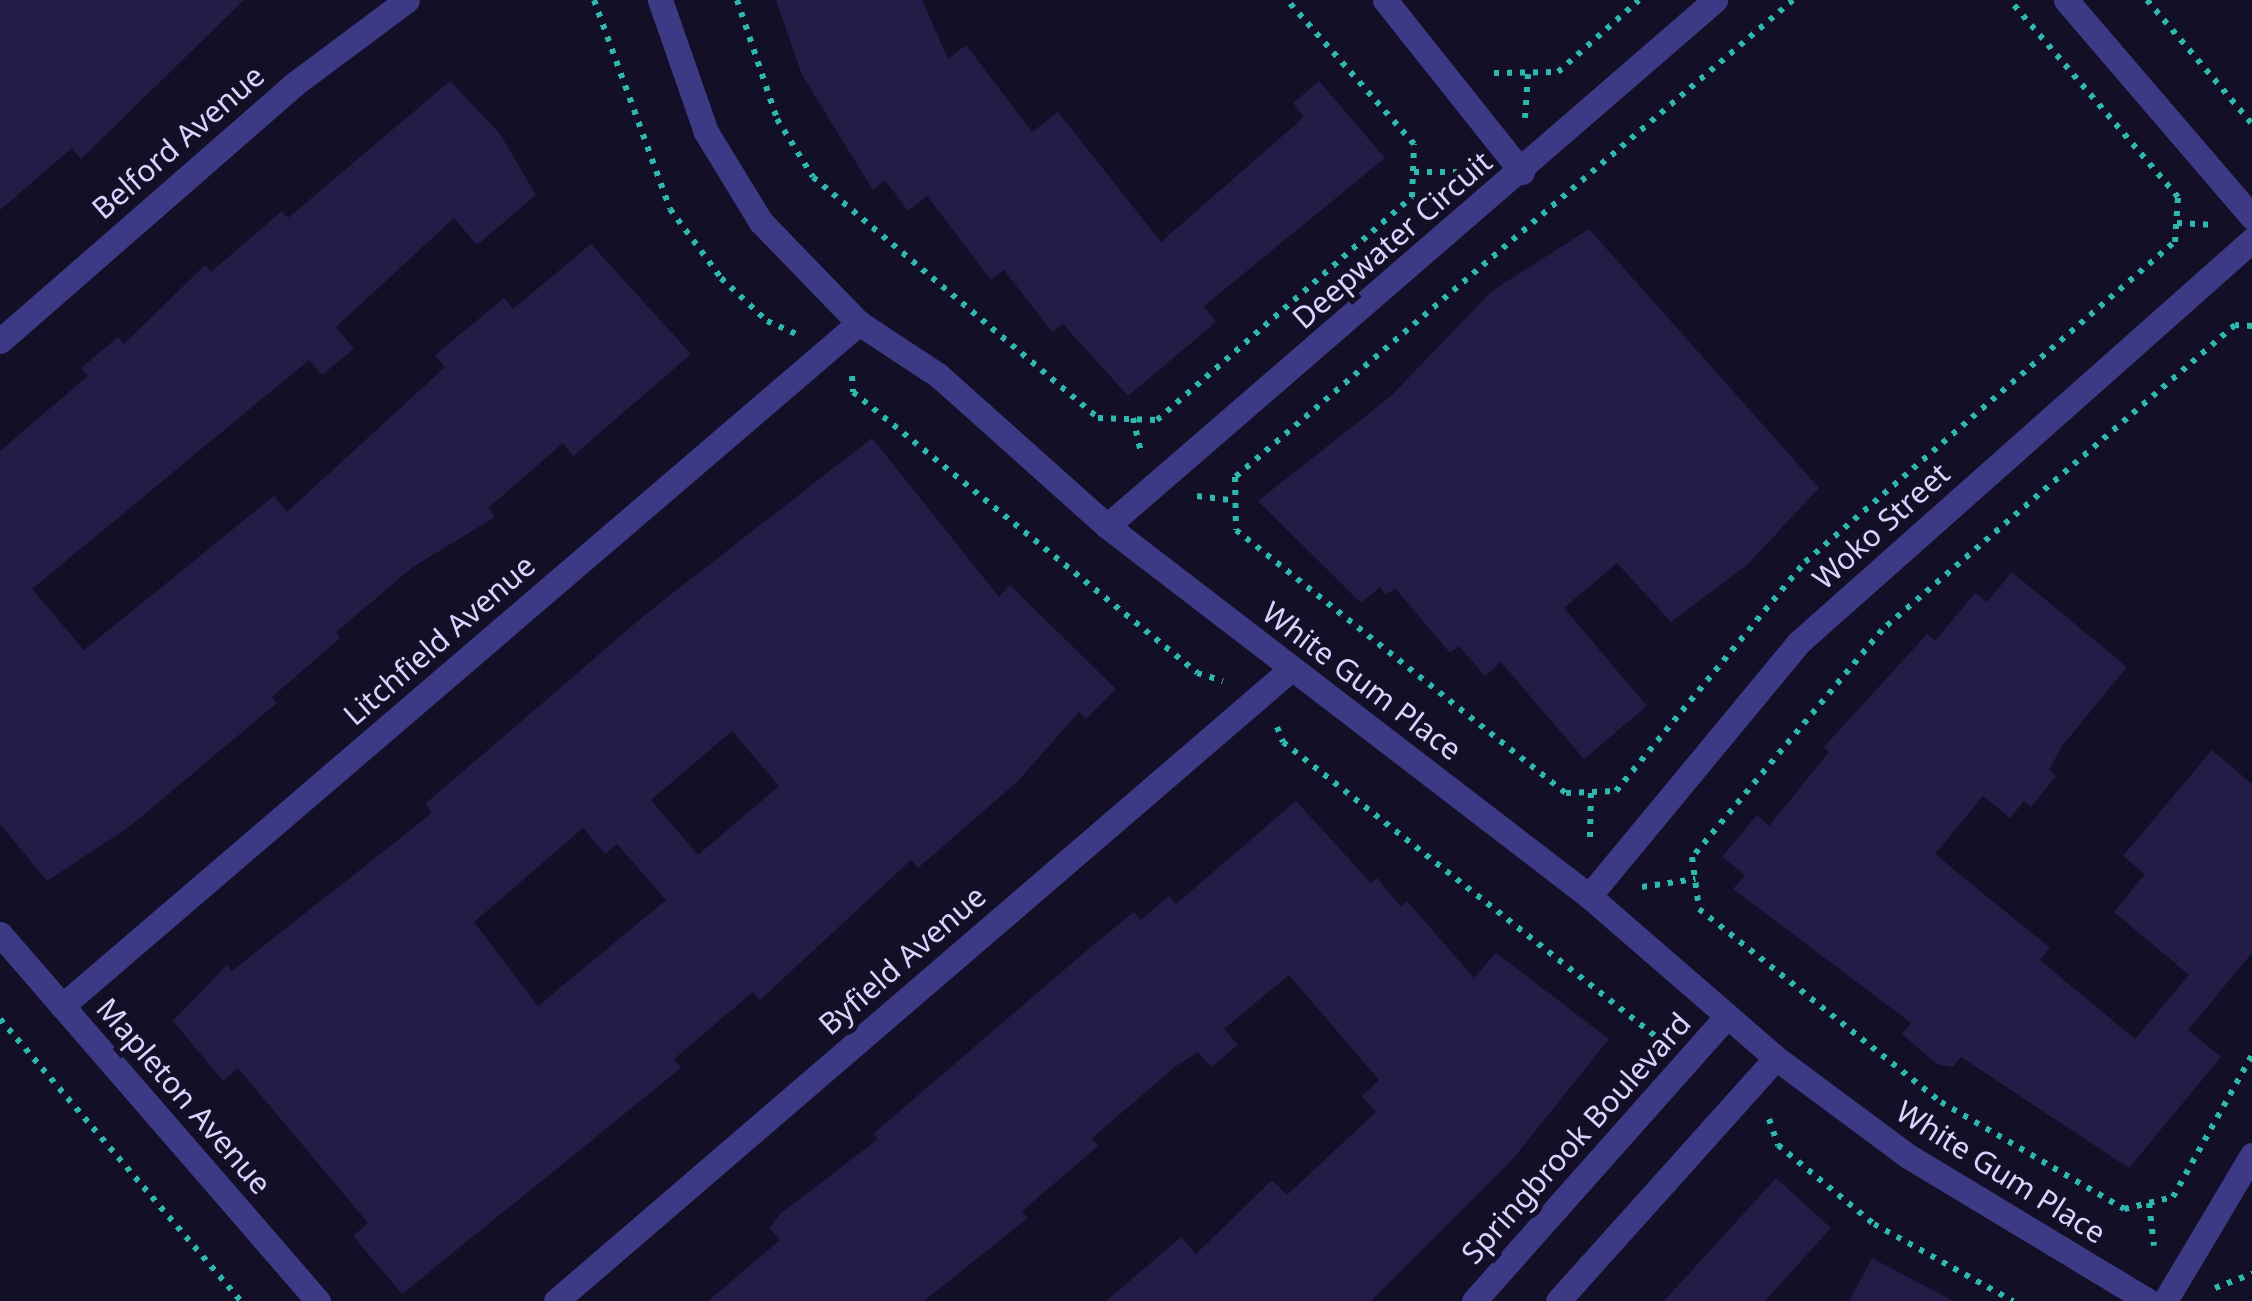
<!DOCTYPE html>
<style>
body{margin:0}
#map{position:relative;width:2252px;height:1301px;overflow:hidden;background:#130f26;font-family:"Noto Sans",sans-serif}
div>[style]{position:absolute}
.building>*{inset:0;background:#241b47}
.path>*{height:6px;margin-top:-3px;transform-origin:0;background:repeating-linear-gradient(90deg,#2fb8b0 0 5px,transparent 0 13px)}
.street>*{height:25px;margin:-12.5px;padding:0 12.5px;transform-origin:12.5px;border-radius:12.5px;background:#3d3a85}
span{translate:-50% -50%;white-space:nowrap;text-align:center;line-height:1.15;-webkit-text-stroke:10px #130f26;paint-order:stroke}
.street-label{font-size:30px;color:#d9d4ff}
</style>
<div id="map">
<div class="building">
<div style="clip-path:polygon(0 0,244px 0,81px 159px,72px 148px,0 210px)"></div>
<div style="clip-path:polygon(776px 0,922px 0,948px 59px,966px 45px,1032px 132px,1058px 112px,1161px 242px,1304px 117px,1293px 103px,1319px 81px,1385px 158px,1204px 306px,1216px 322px,1128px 396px,1063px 324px,1052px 332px,1004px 270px,991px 280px,927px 196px,908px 211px,885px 180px,873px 190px,802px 75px)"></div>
<div style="clip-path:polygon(450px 81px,500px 134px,536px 195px,477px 245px,454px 218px,336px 327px,354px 349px,322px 375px,309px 360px,32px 589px,84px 650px,274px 496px,287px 512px,445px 367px,435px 355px,504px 298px,513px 309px,591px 244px,691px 354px,573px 456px,563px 443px,488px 508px,495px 517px,413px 567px,336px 632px,340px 638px,272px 697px,277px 703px,129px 827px,47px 881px,0 824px,0 451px,88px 376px,81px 368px,118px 337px,124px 344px,205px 265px,211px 272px,282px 211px,288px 218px)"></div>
<div style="clip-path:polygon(1589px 229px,1819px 488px,1747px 565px,1671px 622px,1617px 563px,1564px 608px,1647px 706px,1584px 759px,1501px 662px,1485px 676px,1459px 646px,1450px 653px,1395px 588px,1386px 595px,1380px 587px,1361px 603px,1258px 501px,1391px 396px,1492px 291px)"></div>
<div style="clip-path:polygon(evenodd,872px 438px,999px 597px,1010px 585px,1116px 689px,1086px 719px,1079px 712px,1017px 782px,918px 868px,911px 860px,760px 1000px,753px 992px,674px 1059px,681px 1068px,402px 1294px,353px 1236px,368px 1223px,238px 1068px,223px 1081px,173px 1021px,227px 965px,232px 971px,432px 813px,425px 804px,646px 614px,872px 438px,732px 731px,779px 786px,698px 855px,651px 800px,732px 731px,872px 438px,583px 828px,605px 854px,617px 844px,666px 900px,538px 1006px,474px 922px,583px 828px)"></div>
<div style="clip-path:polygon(2012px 572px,2127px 667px,2062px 746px,2049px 770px,2056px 776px,2031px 807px,2024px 801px,2010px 818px,1983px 796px,1935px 854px,2050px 948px,2040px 960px,2135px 1039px,2189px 975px,2114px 912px,2145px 874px,2123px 856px,2212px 750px,2252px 784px,2252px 953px,2188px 1030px,2221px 1057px,2129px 1168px,1961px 1057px,1953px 1067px,1937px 1064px,1902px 1034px,1911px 1023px,1733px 889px,1745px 875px,1722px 857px,1757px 815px,1769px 826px,1829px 752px,1824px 747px,1927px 634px,1935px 641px,1975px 593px,1987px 602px)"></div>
<div style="clip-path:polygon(1296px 801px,1371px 883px,1377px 878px,1401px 907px,1407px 901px,1474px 978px,1496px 953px,1609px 1039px,1512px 1160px,1371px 1301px,1106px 1301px,1181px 1237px,1196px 1254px,1272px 1180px,1287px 1195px,1376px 1112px,1362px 1096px,1379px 1080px,1289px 975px,1224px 1029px,1238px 1045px,1211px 1067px,1198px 1052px,1176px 1066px,1092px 1138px,1098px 1146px,1022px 1211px,1028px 1218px,924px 1301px,708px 1301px,780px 1240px,769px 1228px,780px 1214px,878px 1139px,873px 1134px,1092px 946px,1134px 912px,1141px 920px,1169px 896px,1176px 904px)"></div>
<div style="clip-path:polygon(1776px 1178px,1831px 1228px,1765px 1301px,1664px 1301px)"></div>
<div style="clip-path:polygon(1872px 1258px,1953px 1301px,1849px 1301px)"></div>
</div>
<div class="path">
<div style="left:594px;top:0;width:222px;rotate:70deg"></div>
<div style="left:670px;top:209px;width:86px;rotate:53.5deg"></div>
<div style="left:721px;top:278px;width:63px;rotate:43.1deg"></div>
<div style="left:767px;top:321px;width:32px;rotate:24deg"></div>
<div style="left:737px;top:0;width:126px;rotate:71.4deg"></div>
<div style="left:777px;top:119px;width:68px;rotate:58.2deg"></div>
<div style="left:813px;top:177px;width:373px;rotate:40.2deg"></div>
<div style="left:1098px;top:418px;width:59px;rotate:1.9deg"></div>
<div style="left:1157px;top:420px;width:339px;rotate:-41.2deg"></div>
<div style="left:1412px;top:197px;width:53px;rotate:-87.8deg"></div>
<div style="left:1414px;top:144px;width:192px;rotate:-131.4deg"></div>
<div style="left:1793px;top:0;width:734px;rotate:139.47deg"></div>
<div style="left:1235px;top:477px;width:53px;rotate:88.9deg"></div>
<div style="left:1236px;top:530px;width:422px;rotate:38.6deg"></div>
<div style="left:1566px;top:793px;width:50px;rotate:-2.3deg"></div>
<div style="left:1616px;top:791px;width:297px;rotate:-50.5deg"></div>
<div style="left:1805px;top:562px;width:489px;rotate:-40.9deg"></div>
<div style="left:2175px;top:242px;width:45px;rotate:-86.2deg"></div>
<div style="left:2178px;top:197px;width:259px;rotate:-130.5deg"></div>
<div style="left:2147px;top:0;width:162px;rotate:49.7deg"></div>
<div style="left:1494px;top:73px;width:64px;rotate:-0.9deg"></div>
<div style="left:1558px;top:72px;width:108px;rotate:-41.6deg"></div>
<div style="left:1525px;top:118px;width:44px;rotate:-86.1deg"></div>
<div style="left:1414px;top:172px;width:50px"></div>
<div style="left:2177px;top:223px;width:34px;rotate:3deg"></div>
<div style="left:2252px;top:326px;width:17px;rotate:-177deg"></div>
<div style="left:2235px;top:325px;width:467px;rotate:139.2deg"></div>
<div style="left:1882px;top:630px;width:296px;rotate:129.9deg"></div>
<div style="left:1692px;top:857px;width:52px;rotate:82.3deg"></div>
<div style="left:1699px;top:909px;width:310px;rotate:38.6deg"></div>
<div style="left:1941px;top:1102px;width:212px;rotate:30.3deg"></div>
<div style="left:2124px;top:1209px;width:50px;rotate:-13.8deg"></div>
<div style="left:2173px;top:1197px;width:162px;rotate:-60.9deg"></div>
<div style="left:852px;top:376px;width:16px;rotate:86deg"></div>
<div style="left:853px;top:392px;width:444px;rotate:39.2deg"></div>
<div style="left:1197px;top:673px;width:27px;rotate:17deg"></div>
<div style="left:1133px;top:418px;width:35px;rotate:77deg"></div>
<div style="left:1197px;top:496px;width:39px;rotate:7deg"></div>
<div style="left:1277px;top:727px;width:16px;rotate:68deg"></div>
<div style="left:1283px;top:742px;width:479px;rotate:38.3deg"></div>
<div style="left:1590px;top:837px;width:46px;rotate:-88.8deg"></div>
<div style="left:1642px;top:887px;width:54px;rotate:-8.6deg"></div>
<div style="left:0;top:1019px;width:371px;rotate:49.5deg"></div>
<div style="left:1769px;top:1119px;width:28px;rotate:71deg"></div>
<div style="left:1778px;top:1145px;width:124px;rotate:39.5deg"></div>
<div style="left:1874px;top:1224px;width:159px;rotate:29deg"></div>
<div style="left:2149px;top:1203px;width:43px;rotate:83.4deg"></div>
<div style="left:2215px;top:1288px;width:40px;rotate:-21deg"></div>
</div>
<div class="street">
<div style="left:660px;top:0;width:140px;rotate:70.8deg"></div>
<div style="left:706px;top:132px;width:105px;rotate:58.6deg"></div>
<div style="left:761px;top:222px;width:141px;rotate:45.9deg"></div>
<div style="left:859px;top:323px;width:95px;rotate:33.4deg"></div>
<div style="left:938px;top:375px;width:227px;rotate:41.8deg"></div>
<div style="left:1107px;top:526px;width:608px;rotate:37.51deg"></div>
<div style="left:1589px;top:896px;width:247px;rotate:40.9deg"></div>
<div style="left:1776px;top:1058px;width:164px;rotate:36.6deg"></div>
<div style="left:1908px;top:1156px;width:280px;rotate:31.1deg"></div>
<div style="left:1385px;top:0;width:220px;rotate:51.5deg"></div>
<div style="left:2066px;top:0;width:286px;rotate:49.4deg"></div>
<div style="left:0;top:341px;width:389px;rotate:-41.1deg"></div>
<div style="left:293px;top:85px;width:142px;rotate:-36.7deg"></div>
<div style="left:1107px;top:526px;width:804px;rotate:-40.86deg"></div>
<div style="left:1589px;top:896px;width:328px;rotate:-50.4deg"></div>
<div style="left:1798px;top:643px;width:607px;rotate:-41.59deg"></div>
<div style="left:0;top:934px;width:486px;rotate:49.1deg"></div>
<div style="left:62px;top:1006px;width:1050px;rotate:-40.6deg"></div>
<div style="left:556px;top:1301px;width:969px;rotate:-40.69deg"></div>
<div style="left:1474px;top:1301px;width:380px;rotate:-48.4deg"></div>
<div style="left:1558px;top:1301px;width:326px;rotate:-48.1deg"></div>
<div style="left:2165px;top:1301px;width:170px;rotate:-59.2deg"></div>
</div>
<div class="street-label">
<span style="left:178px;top:142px;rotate:-41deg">Belford Avenue</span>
<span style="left:1392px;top:240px;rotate:-41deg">Deepwater Circuit</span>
<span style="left:1881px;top:526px;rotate:-42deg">Woko Street</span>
<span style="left:439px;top:640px;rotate:-41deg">Litchfield Avenue</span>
<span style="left:1362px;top:681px;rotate:37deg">White Gum Place</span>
<span style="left:902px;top:960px;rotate:-41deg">Byfield Avenue</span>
<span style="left:184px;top:1096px;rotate:49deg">Mapleton Avenue</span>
<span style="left:1576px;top:1138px;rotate:-48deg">Springbrook Boulevard</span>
<span style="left:2001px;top:1172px;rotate:32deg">White Gum Place</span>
</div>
</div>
